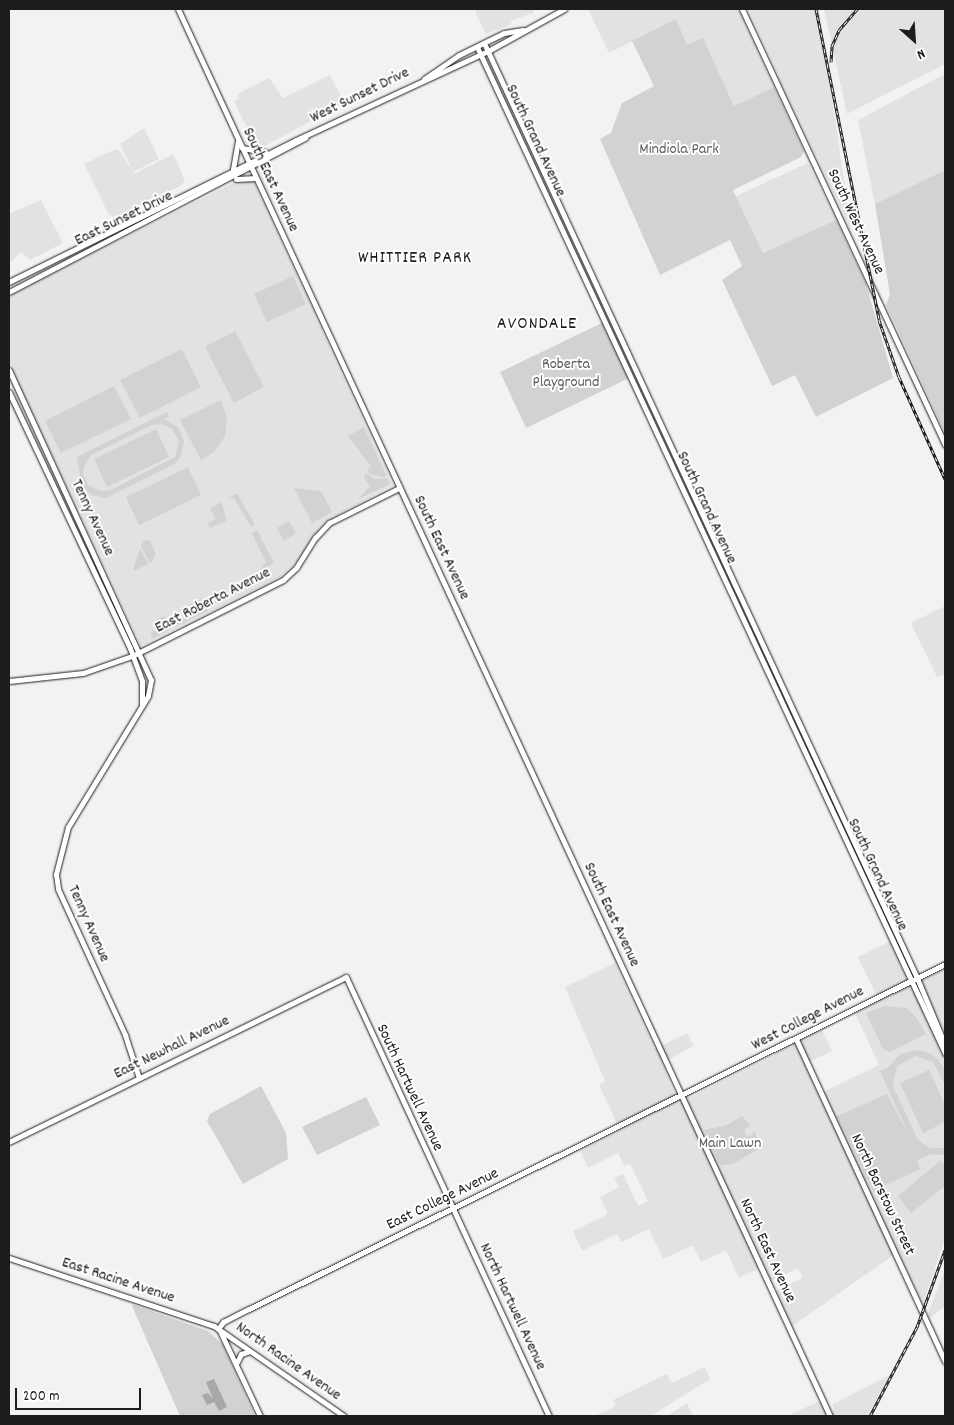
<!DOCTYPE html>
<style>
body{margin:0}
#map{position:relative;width:954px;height:1425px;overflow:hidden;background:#f2f2f2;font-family:Dekko,sans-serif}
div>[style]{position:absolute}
.built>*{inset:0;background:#e2e2e2}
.green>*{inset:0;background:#d2d2d2}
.water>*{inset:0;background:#a8a8a8}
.roads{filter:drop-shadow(0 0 1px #1c1c1c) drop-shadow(0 0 1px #1c1c1c)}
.secondary>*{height:5px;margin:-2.5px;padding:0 2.5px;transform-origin:2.5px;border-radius:2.5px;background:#fff}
.rail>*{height:3px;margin-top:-1.5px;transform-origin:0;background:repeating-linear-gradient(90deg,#fff 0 4px,#1c1c1c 0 8px);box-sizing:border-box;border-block:1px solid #1c1c1c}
span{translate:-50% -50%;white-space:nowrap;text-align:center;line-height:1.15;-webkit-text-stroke:4px #fff;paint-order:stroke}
.street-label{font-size:16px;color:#1c1c1c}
.park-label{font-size:16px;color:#5c5c5c}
.neighbourhood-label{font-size:18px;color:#1c1c1c;letter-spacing:1px}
.frame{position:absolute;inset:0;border:10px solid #1c1c1c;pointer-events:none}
.north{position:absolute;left:889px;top:15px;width:50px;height:50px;-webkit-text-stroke:4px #fff;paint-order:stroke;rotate:154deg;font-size:14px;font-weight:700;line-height:20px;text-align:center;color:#1c1c1c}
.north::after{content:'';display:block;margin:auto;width:18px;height:22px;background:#1c1c1c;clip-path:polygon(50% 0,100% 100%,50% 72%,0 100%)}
.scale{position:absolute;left:15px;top:1388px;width:126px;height:22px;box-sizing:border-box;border:2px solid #1c1c1c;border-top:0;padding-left:6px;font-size:15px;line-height:18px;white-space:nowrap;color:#1c1c1c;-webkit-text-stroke:4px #fff;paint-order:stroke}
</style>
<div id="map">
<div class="built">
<div style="clip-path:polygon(479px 9px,534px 9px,533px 13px,510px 21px,512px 24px,486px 34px,475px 11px)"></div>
<div style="clip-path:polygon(588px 9px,738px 9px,774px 87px,734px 106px,703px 39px,687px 46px,676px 19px,609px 53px)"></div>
<div style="clip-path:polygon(748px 9px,819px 9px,851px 229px,781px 82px)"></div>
<div style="clip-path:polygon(824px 9px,945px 9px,945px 64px,847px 114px)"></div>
<div style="clip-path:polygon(945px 74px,945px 170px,875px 204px,858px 120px)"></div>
<div style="clip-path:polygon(330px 75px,344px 103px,263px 147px,255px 144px,234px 101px,239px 98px,237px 94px,269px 78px,283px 98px)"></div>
<div style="clip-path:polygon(144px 128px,159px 159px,133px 172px,120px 144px)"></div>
<div style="clip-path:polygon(116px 149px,120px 151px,134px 174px,173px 154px,185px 180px,182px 185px,115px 218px,108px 213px,84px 164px)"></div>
<div style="clip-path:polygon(808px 163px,836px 220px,763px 253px,736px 196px)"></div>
<div style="clip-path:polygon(239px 180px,254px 182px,393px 485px,325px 522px,295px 564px,279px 578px,141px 646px,9px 363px,9px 295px)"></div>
<div style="clip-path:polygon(41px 200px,63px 243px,30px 260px,21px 252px,9px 264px,9px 214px)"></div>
<div style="clip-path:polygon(945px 606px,945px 674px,937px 677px,911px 623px)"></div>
<div style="clip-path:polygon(891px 941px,910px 987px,945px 969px,945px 1238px,923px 1304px,898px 1252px,792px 1326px,775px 1291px,803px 1278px,798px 1268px,771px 1281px,764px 1266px,739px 1278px,726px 1250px,701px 1262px,693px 1245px,663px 1259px,649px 1229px,621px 1242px,617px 1234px,582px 1251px,573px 1231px,608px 1214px,600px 1197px,619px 1187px,614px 1178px,623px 1174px,638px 1206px,648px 1201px,630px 1164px,624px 1166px,618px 1153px,588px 1168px,581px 1153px,581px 1150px,620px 1130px,599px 1085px,605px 1081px,565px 987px,615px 963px,655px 1049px,687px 1033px,694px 1046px,662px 1063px,679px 1103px,822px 1030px,832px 1051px,805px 1064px,819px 1094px,879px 1065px,855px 1013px,879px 1000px,858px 957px)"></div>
<div style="clip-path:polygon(945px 1269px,945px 1306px,930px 1318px,928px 1314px)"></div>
<div style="clip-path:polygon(705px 1367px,710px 1379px,651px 1416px,594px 1416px,616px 1406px,613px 1400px,667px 1374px,672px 1383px)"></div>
<div style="clip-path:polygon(890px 1375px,867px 1416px,834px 1416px,833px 1404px)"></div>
<div style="clip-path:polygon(820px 1401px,826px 1415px,787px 1416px)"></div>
<div style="clip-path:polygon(687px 1403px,693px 1416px,666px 1416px,667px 1416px)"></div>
</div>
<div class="green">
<div style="clip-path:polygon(676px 19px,687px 45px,703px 38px,734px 106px,774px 87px,804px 151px,801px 157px,733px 190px,763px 253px,836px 220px,866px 284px,893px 378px,816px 417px,795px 375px,772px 386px,722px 280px,742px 266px,730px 240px,660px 275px,600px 139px,611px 133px,622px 103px,654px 86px,632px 41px)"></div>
<div style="clip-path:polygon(945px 170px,945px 433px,886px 305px,890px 294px,875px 204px)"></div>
<div style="clip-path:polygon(293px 276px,306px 304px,267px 322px,254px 294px)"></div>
<div style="clip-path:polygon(606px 321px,631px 377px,526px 428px,500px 372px)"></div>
<div style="clip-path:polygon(235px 331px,264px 387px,234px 403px,205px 347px)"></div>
<div style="clip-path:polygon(182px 349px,201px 387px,140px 418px,120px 380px)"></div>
<div style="clip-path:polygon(114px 386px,131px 419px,61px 453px,45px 421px)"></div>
<div style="clip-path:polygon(221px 400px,227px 419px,225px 436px,215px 451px,201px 460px,180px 420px)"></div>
<div style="clip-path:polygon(evenodd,167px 412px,169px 417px,164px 419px,178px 427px,184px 441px,181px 456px,175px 464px,106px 498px,91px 495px,82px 487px,77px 457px,167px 412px,162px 424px,171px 428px,179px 440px,175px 457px,111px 490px,100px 491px,88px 485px,83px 474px,84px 466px,91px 455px,152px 425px,162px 424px)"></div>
<div style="clip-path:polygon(364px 427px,386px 475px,384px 477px,369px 474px,367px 470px,371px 466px,348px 436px)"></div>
<div style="clip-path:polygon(156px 429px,169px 457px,107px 487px,94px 459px)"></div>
<div style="clip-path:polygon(188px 467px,201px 495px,139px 525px,126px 497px)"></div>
<div style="clip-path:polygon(366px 473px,374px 479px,387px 478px,390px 484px,358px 499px,370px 486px,364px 478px)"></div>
<div style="clip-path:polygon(294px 488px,321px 491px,332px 512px,312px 523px)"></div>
<div style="clip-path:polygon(237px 493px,255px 525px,251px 527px,234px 498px,228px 499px)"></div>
<div style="clip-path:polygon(222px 502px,226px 521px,210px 528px,207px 523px,216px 519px,210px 508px)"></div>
<div style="clip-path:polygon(289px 521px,296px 533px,284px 541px,277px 528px)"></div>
<div style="clip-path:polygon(257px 530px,274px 563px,263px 569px,261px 566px,266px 563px,252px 533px)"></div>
<div style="clip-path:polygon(144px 540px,150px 541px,156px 554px,150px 564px,141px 546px)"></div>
<div style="clip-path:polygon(140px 548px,148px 564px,134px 571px,133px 570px)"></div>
<div style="clip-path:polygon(202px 599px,208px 611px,177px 626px,176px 621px,193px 612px,189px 605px)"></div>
<div style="clip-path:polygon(165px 616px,171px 629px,152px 639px,151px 632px,161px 627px,157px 619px)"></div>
<div style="clip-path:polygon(885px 1006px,906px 1008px,916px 1017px,926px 1034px,890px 1052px,883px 1049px,866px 1013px)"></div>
<div style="clip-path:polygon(915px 1050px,927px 1052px,938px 1059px,945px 1070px,945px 1085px,933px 1062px,916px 1056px,897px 1066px,893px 1086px,918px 1140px,929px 1148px,945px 1148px,945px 1155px,931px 1154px,920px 1159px,917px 1161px,920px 1169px,873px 1191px,837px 1116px,887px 1094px,911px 1140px,880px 1071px,889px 1067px,899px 1055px)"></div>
<div style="clip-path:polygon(929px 1070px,945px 1105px,945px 1122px,923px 1133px,900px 1083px)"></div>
<div style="clip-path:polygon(261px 1086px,286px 1133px,288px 1159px,243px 1184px,207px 1121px,210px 1114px)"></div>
<div style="clip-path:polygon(366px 1097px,380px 1125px,317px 1155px,302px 1127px)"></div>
<div style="clip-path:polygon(742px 1116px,751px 1126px,745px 1129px,745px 1135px,752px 1136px,754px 1131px,761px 1144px,760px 1148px,733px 1164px,720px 1165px,704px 1130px,727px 1125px)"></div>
<div style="clip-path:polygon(940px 1161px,945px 1164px,945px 1186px,911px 1213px,898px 1196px)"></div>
<div style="clip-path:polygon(134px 1305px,208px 1331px,223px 1345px,255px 1416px,180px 1416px,132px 1306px)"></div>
</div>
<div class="water">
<div style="clip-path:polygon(214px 1379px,227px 1407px,219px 1411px,214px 1402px,207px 1405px,202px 1395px,208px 1393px,213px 1399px,206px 1382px)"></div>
</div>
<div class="roads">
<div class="secondary">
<div style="left:178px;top:9px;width:1551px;rotate:65.14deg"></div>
<div style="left:742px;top:9px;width:481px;rotate:65deg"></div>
<div style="left:484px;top:43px;width:1030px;rotate:65.15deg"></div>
<div style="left:917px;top:978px;width:73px;rotate:67.3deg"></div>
<div style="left:477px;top:47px;width:1110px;rotate:65.05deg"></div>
<div style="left:424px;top:79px;width:42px;rotate:-34.4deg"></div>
<div style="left:459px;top:55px;width:50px;rotate:-26.1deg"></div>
<div style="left:504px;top:33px;width:19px;rotate:-9deg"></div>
<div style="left:242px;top:148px;width:23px;rotate:10deg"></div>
<div style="left:233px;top:169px;width:28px;rotate:-80deg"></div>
<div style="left:236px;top:179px;width:20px;rotate:-3deg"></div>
<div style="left:9px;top:282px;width:320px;rotate:-26.3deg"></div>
<div style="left:296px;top:140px;width:212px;rotate:-24.9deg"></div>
<div style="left:488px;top:51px;width:87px;rotate:-28.9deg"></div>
<div style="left:9px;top:292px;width:334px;rotate:-27.5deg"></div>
<div style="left:9px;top:370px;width:341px;rotate:65.4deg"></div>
<div style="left:151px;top:680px;width:16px;rotate:101deg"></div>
<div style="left:148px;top:696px;width:153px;rotate:121.4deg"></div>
<div style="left:68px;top:827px;width:49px;rotate:104.3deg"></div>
<div style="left:56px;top:874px;width:15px;rotate:82deg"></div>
<div style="left:58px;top:889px;width:161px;rotate:65.3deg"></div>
<div style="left:125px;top:1035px;width:45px;rotate:72deg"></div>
<div style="left:9px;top:392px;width:283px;rotate:64.7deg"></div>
<div style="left:130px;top:648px;width:35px;rotate:70deg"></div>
<div style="left:142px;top:681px;width:23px;rotate:90deg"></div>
<div style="left:9px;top:681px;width:74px;rotate:-6.2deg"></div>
<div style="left:83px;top:673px;width:52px;rotate:-19.1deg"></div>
<div style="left:132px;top:656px;width:169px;rotate:-26.7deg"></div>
<div style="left:283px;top:580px;width:18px;rotate:-43deg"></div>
<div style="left:296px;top:568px;width:36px;rotate:-58deg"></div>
<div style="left:315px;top:538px;width:21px;rotate:-47deg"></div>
<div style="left:329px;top:523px;width:78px;rotate:-26.6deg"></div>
<div style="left:796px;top:1039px;width:355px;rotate:65.2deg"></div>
<div style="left:9px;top:1142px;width:375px;rotate:-26.1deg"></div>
<div style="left:346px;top:977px;width:484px;rotate:65.2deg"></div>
<div style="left:9px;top:1258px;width:216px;rotate:18.4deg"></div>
<div style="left:214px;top:1326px;width:158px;rotate:34.7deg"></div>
<div style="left:218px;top:1329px;width:9px;rotate:-54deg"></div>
<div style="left:223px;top:1322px;width:29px;rotate:-27deg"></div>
<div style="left:249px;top:1309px;width:777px;rotate:-26.37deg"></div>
<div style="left:220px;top:1331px;width:94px;rotate:64.8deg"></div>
<div style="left:237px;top:1362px;width:9px;rotate:-63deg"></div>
<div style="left:241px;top:1354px;width:9px;rotate:-18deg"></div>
</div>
</div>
<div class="rail">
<div style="left:816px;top:9px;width:317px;rotate:78.5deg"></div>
<div style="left:879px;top:320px;width:60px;rotate:70.7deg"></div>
<div style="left:899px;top:377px;width:112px;rotate:65.7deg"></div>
<div style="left:831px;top:62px;width:16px;rotate:-86deg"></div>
<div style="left:832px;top:46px;width:17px;rotate:-66deg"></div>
<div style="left:839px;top:30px;width:28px;rotate:-49deg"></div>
<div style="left:870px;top:1416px;width:101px;rotate:-62.2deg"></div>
<div style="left:917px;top:1327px;width:82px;rotate:-70deg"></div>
</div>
<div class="street-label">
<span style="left:360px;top:96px;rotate:-26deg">West Sunset Drive</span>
<span style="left:535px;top:141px;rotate:65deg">South Grand Avenue</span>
<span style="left:270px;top:180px;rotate:65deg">South East Avenue</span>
<span style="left:124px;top:219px;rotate:-26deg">East Sunset Drive</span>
<span style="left:855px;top:222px;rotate:65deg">South West Avenue</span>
<span style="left:706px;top:508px;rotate:65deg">South Grand Avenue</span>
<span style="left:92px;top:518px;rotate:65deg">Tenny Avenue</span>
<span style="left:441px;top:548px;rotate:65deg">South East Avenue</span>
<span style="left:213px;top:601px;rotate:-27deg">East Roberta Avenue</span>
<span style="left:877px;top:875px;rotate:65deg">South Grand Avenue</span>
<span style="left:611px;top:915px;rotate:65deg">South East Avenue</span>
<span style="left:88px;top:924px;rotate:66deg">Tenny Avenue</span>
<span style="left:808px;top:1019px;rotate:-27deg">West College Avenue</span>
<span style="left:172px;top:1048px;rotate:-26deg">East Newhall Avenue</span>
<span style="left:409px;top:1088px;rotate:65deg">South Hartwell Avenue</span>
<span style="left:882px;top:1195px;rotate:65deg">North Barstow Street</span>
<span style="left:443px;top:1200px;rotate:-26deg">East College Avenue</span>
<span style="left:767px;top:1251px;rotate:65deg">North East Avenue</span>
<span style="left:118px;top:1281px;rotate:18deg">East Racine Avenue</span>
<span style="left:512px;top:1307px;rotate:65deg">North Hartwell Avenue</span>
<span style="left:288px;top:1362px;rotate:35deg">North Racine Avenue</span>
</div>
<div class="park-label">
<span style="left:679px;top:150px">Mindiola Park</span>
<span style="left:566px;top:374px">Roberta<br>Playground</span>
<span style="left:730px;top:1144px">Main Lawn</span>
</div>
<div class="neighbourhood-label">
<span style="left:415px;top:259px">WHITTIER PARK</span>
<span style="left:537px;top:325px">AVONDALE</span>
</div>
<div class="frame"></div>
<div class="north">N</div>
<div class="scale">200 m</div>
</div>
